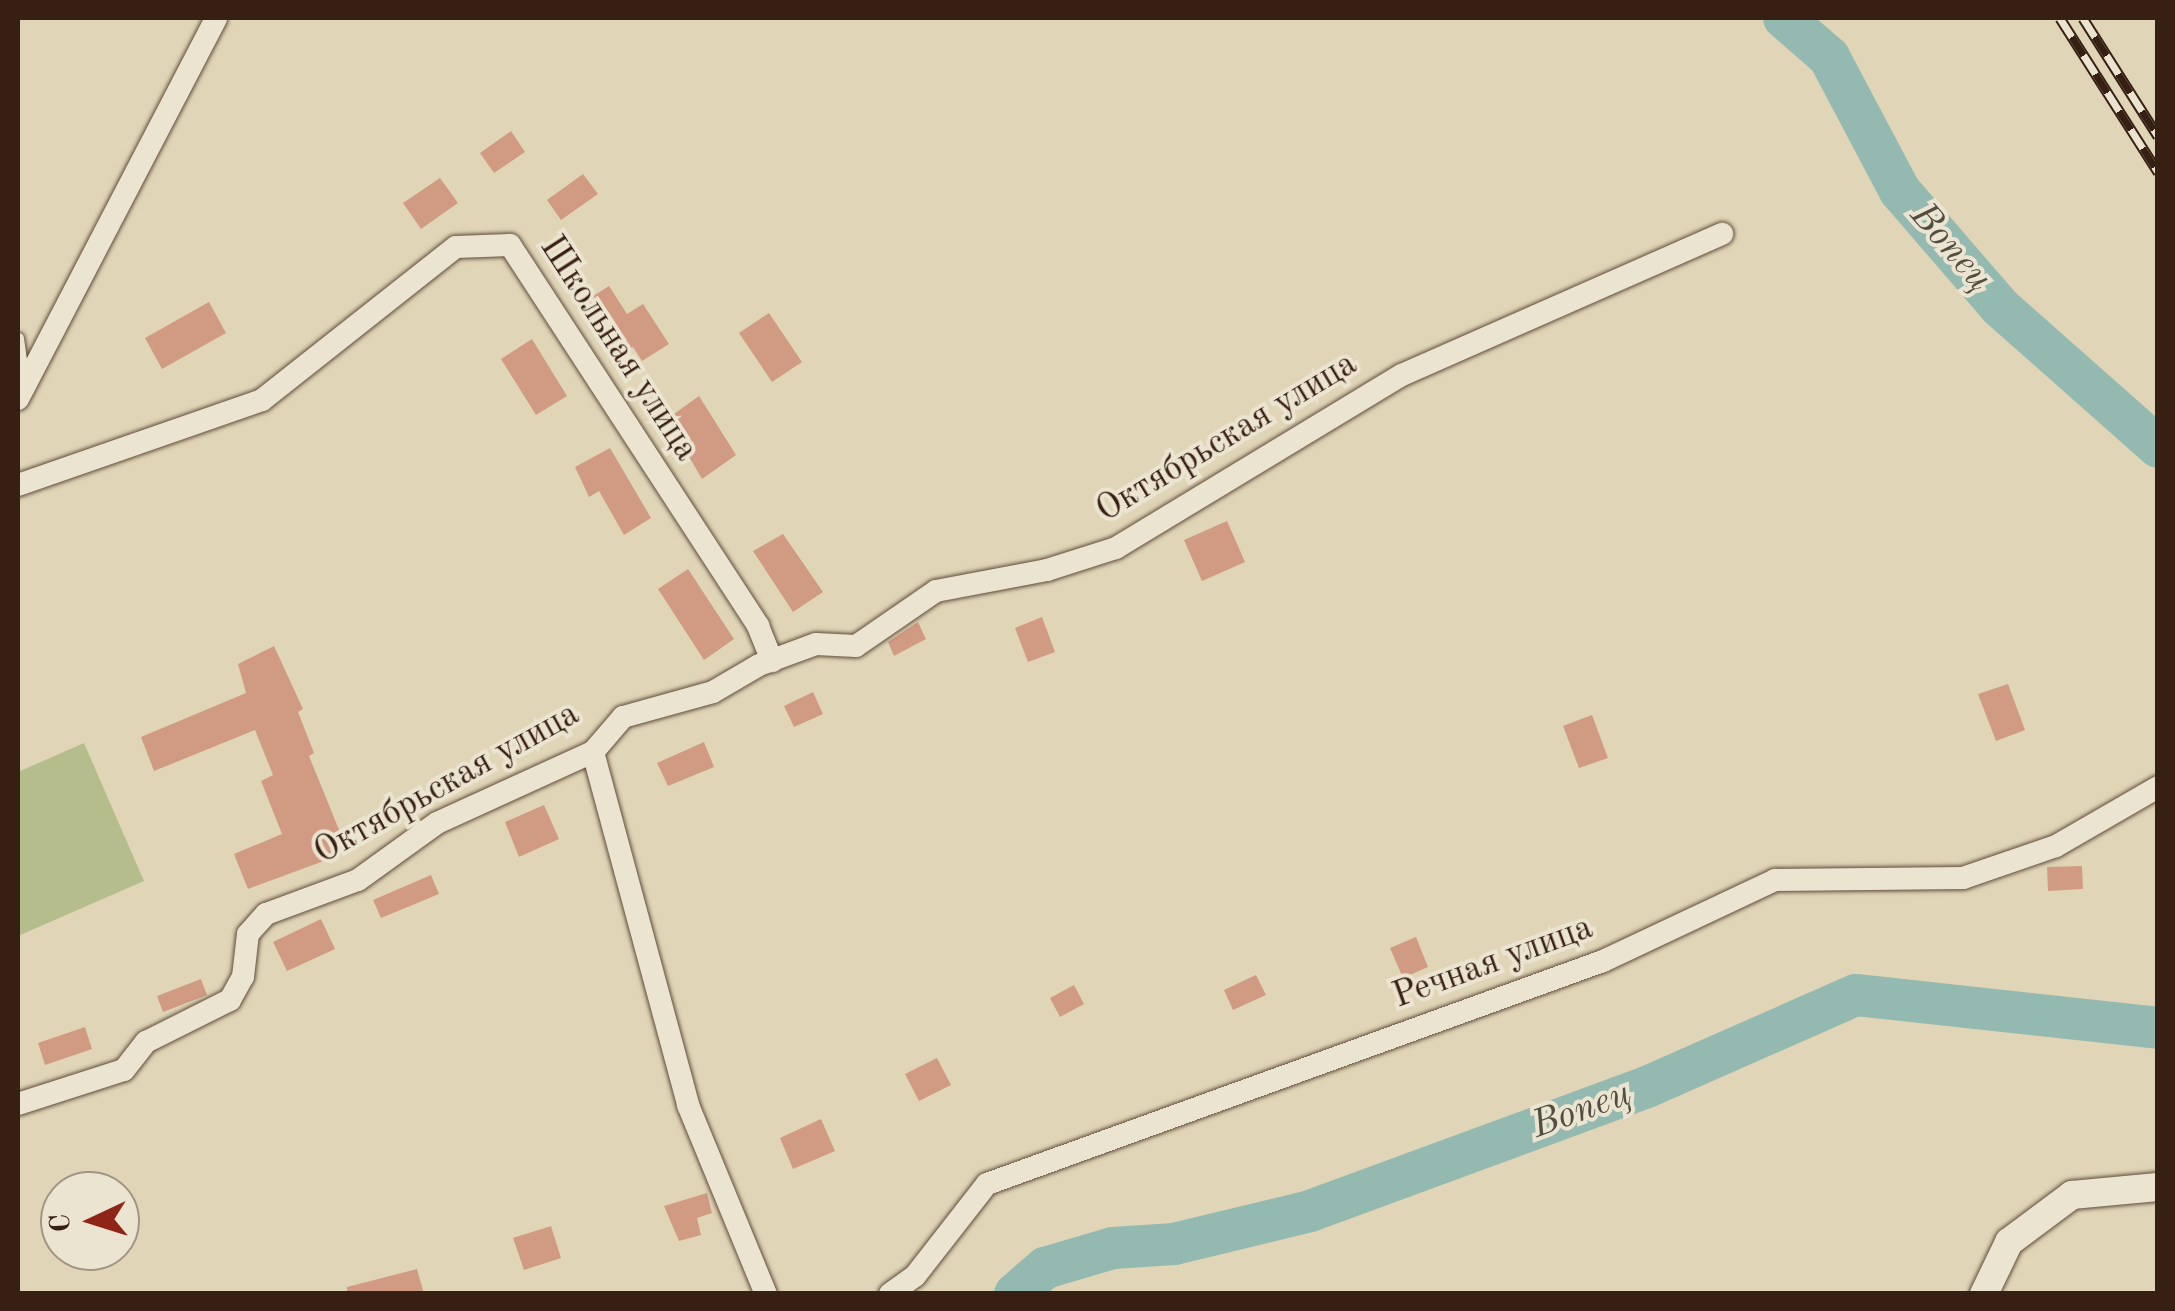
<!DOCTYPE html>
<meta charset="utf-8">
<style>
body{margin:0}
#map{position:relative;width:2175px;height:1311px;overflow:hidden;background:#e0d6b7;font-family:"Old Standard TT",serif}
div>[style]{position:absolute}
.green>*{inset:0;background:#b6bd8c}
.river>*{height:42px;margin:-21px;padding:0 21px;transform-origin:21px;border-radius:21px;background:#94b9b0}
.building>*{inset:0;background:#d19a83}
.roads{filter:drop-shadow(0 0 2px #604d3c) drop-shadow(0 0 2px #604d3c)}
.service>*{height:11px;margin:-5.5px;padding:0 5.5px;transform-origin:5.5px;border-radius:5.5px;background:#ebe4d0}
.minor>*{height:22px;margin:-11px;padding:0 11px;transform-origin:11px;border-radius:11px;background:#ebe4d0}
.tertiary>*{height:28px;margin:-14px;padding:0 14px;transform-origin:14px;border-radius:14px;background:#ebe4d0}
.rail>*{height:11px;margin-top:-5.5px;transform-origin:0;background:repeating-linear-gradient(90deg,#ebe4d0 0 22px,#361f13 0 44px);box-sizing:border-box;border-block:2px solid #361f13}
span{translate:-50% -50%;white-space:nowrap;text-align:center;line-height:1.15;-webkit-text-stroke:8px #ebe4d0;paint-order:stroke}
.street-label{font-size:35px;color:#361f13}
.water-label{font-size:38px;color:#524d42;font-style:italic}
.frame{position:absolute;inset:0;border:20px solid #361f13;pointer-events:none}
.north{position:absolute;left:40px;top:1171px;width:100px;height:100px;box-sizing:border-box;background:#ebe4d0;border:2px solid #a39584;border-radius:50%;rotate:266deg;font-size:28px;font-weight:700;line-height:40px;text-align:center;color:#361f13}
.north::after{content:'';display:block;margin:auto;width:35px;height:45px;background:#8f2418;clip-path:polygon(50% 0,100% 100%,50% 72%,0 100%)}
</style>
<div id="map">
<div class="green">
<div style="clip-path:polygon(84px 743px,144px 881px,18px 936px,18px 772px)"></div>
</div>
<div class="river">
<div style="left:1784px;top:18px;width:60px;rotate:40.9deg"></div>
<div style="left:1829px;top:57px;width:152px;rotate:62.1deg"></div>
<div style="left:1900px;top:191px;width:153px;rotate:49.2deg"></div>
<div style="left:2000px;top:307px;width:211px;rotate:41.5deg"></div>
<div style="left:1015px;top:1294px;width:40px;rotate:-41deg"></div>
<div style="left:1045px;top:1268px;width:71px;rotate:-16.4deg"></div>
<div style="left:1113px;top:1248px;width:61px;rotate:-3.8deg"></div>
<div style="left:1174px;top:1244px;width:140px;rotate:-13.6deg"></div>
<div style="left:1310px;top:1211px;width:359px;rotate:-20.2deg"></div>
<div style="left:1647px;top:1087px;width:228px;rotate:-23.8deg"></div>
<div style="left:1856px;top:995px;width:304px;rotate:6.2deg"></div>
</div>
<div class="building">
<div style="clip-path:polygon(511px 131px,525px 152px,494px 173px,480px 153px)"></div>
<div style="clip-path:polygon(583px 174px,598px 194px,561px 220px,547px 200px)"></div>
<div style="clip-path:polygon(440px 178px,458px 203px,421px 229px,403px 203px)"></div>
<div style="clip-path:polygon(609px 286px,627px 314px,643px 304px,669px 344px,642px 361px,633px 347px,622px 354px,587px 300px)"></div>
<div style="clip-path:polygon(209px 302px,226px 333px,162px 369px,145px 338px)"></div>
<div style="clip-path:polygon(769px 313px,802px 362px,772px 382px,739px 333px)"></div>
<div style="clip-path:polygon(532px 339px,567px 396px,536px 415px,501px 359px)"></div>
<div style="clip-path:polygon(699px 396px,736px 455px,702px 479px,667px 419px)"></div>
<div style="clip-path:polygon(610px 448px,651px 518px,624px 535px,599px 491px,589px 497px,575px 467px)"></div>
<div style="clip-path:polygon(1227px 521px,1245px 562px,1202px 581px,1184px 540px)"></div>
<div style="clip-path:polygon(783px 534px,823px 592px,793px 612px,753px 551px)"></div>
<div style="clip-path:polygon(688px 569px,734px 639px,704px 660px,658px 589px)"></div>
<div style="clip-path:polygon(1042px 617px,1055px 652px,1028px 662px,1015px 628px)"></div>
<div style="clip-path:polygon(918px 622px,926px 639px,894px 656px,888px 642px)"></div>
<div style="clip-path:polygon(274px 646px,303px 709px,298px 712px,314px 753px,309px 756px,348px 852px,248px 889px,234px 854px,282px 834px,261px 781px,273px 775px,255px 730px,154px 771px,141px 737px,246px 693px,238px 664px)"></div>
<div style="clip-path:polygon(2008px 684px,2025px 730px,1996px 741px,1978px 694px)"></div>
<div style="clip-path:polygon(813px 692px,823px 714px,794px 727px,784px 706px)"></div>
<div style="clip-path:polygon(1592px 715px,1608px 758px,1579px 768px,1563px 726px)"></div>
<div style="clip-path:polygon(704px 742px,714px 767px,668px 786px,657px 763px)"></div>
<div style="clip-path:polygon(544px 805px,559px 839px,519px 857px,505px 822px)"></div>
<div style="clip-path:polygon(2082px 866px,2083px 889px,2048px 891px,2047px 867px)"></div>
<div style="clip-path:polygon(431px 875px,439px 894px,381px 918px,373px 900px)"></div>
<div style="clip-path:polygon(321px 919px,335px 949px,287px 971px,273px 942px)"></div>
<div style="clip-path:polygon(1416px 937px,1428px 967px,1403px 978px,1390px 948px)"></div>
<div style="clip-path:polygon(1256px 975px,1266px 995px,1233px 1010px,1224px 990px)"></div>
<div style="clip-path:polygon(201px 979px,207px 995px,163px 1012px,157px 996px)"></div>
<div style="clip-path:polygon(1074px 985px,1084px 1004px,1060px 1017px,1050px 998px)"></div>
<div style="clip-path:polygon(85px 1027px,92px 1049px,45px 1065px,38px 1043px)"></div>
<div style="clip-path:polygon(937px 1058px,951px 1085px,919px 1101px,905px 1074px)"></div>
<div style="clip-path:polygon(821px 1119px,835px 1151px,793px 1169px,780px 1138px)"></div>
<div style="clip-path:polygon(707px 1193px,712px 1213px,697px 1218px,701px 1235px,679px 1241px,664px 1206px)"></div>
<div style="clip-path:polygon(551px 1226px,561px 1258px,524px 1270px,513px 1238px)"></div>
<div style="clip-path:polygon(417px 1269px,424px 1294px,347px 1294px,347px 1287px)"></div>
</div>
<div class="roads">
<div class="service">
<div style="left:18px;top:338px;width:43px;rotate:82.1deg"></div>
</div>
<div class="minor">
<div style="left:18px;top:399px;width:429px;rotate:-62.5deg"></div>
<div style="left:18px;top:485px;width:258px;rotate:-19.2deg"></div>
<div style="left:262px;top:400px;width:247px;rotate:-38.3deg"></div>
<div style="left:456px;top:247px;width:54px;rotate:-2.1deg"></div>
<div style="left:510px;top:245px;width:455px;rotate:56.9deg"></div>
<div style="left:758px;top:626px;width:38px;rotate:68deg"></div>
<div style="left:593px;top:752px;width:366px;rotate:74.9deg"></div>
<div style="left:688px;top:1105px;width:204px;rotate:67.6deg"></div>
<div style="left:18px;top:1104px;width:111px;rotate:-17.8deg"></div>
<div style="left:124px;top:1070px;width:36px;rotate:-52deg"></div>
<div style="left:146px;top:1042px;width:94px;rotate:-26.6deg"></div>
<div style="left:230px;top:1000px;width:26px;rotate:-61deg"></div>
<div style="left:243px;top:977px;width:43px;rotate:-83.4deg"></div>
<div style="left:248px;top:934px;width:27px;rotate:-48deg"></div>
<div style="left:266px;top:914px;width:98px;rotate:-20.3deg"></div>
<div style="left:358px;top:880px;width:97px;rotate:-35.8deg"></div>
<div style="left:437px;top:823px;width:171px;rotate:-24.5deg"></div>
<div style="left:593px;top:752px;width:46px;rotate:-49.4deg"></div>
<div style="left:623px;top:717px;width:93px;rotate:-15.5deg"></div>
<div style="left:713px;top:692px;width:53px;rotate:-30.4deg"></div>
<div style="left:759px;top:665px;width:61px;rotate:-20.2deg"></div>
<div style="left:816px;top:644px;width:40px;rotate:2.9deg"></div>
<div style="left:856px;top:646px;width:97px;rotate:-34.5deg"></div>
<div style="left:936px;top:591px;width:113px;rotate:-10.7deg"></div>
<div style="left:1047px;top:570px;width:72px;rotate:-17.7deg"></div>
<div style="left:1116px;top:548px;width:334px;rotate:-31.2deg"></div>
<div style="left:1402px;top:375px;width:350px;rotate:-23.8deg"></div>
<div style="left:890px;top:1294px;width:31px;rotate:-36deg"></div>
<div style="left:915px;top:1276px;width:117px;rotate:-52deg"></div>
<div style="left:987px;top:1184px;width:655px;rotate:-19.9deg"></div>
<div style="left:1603px;top:961px;width:190px;rotate:-25.2deg"></div>
<div style="left:1775px;top:880px;width:188px;rotate:-0.6deg"></div>
<div style="left:1963px;top:878px;width:98px;rotate:-19deg"></div>
<div style="left:2056px;top:846px;width:118px;rotate:-30deg"></div>
</div>
<div class="tertiary">
<div style="left:1984px;top:1294px;width:58px;rotate:-64.3deg"></div>
<div style="left:2009px;top:1242px;width:79px;rotate:-36.7deg"></div>
<div style="left:2072px;top:1195px;width:86px;rotate:-5.3deg"></div>
</div>
</div>
<div class="rail">
<div style="left:2060px;top:18px;width:183px;rotate:57.5deg"></div>
<div style="left:2083px;top:18px;width:140px;rotate:57.6deg"></div>
</div>
<div class="street-label">
<span style="left:618px;top:349px;rotate:57deg">Школьная улица</span>
<span style="left:1227px;top:438px;rotate:-31deg">Октябрьская улица</span>
<span style="left:447px;top:784px;rotate:-29deg">Октябрьская улица</span>
<span style="left:1493px;top:963px;rotate:-20deg">Речная улица</span>
</div>
<div class="water-label">
<span style="left:1950px;top:248px;rotate:49deg">Вопец</span>
<span style="left:1582px;top:1111px;rotate:-20deg">Вопец</span>
</div>
<div class="frame"></div>
<div class="north">С</div>
</div>
